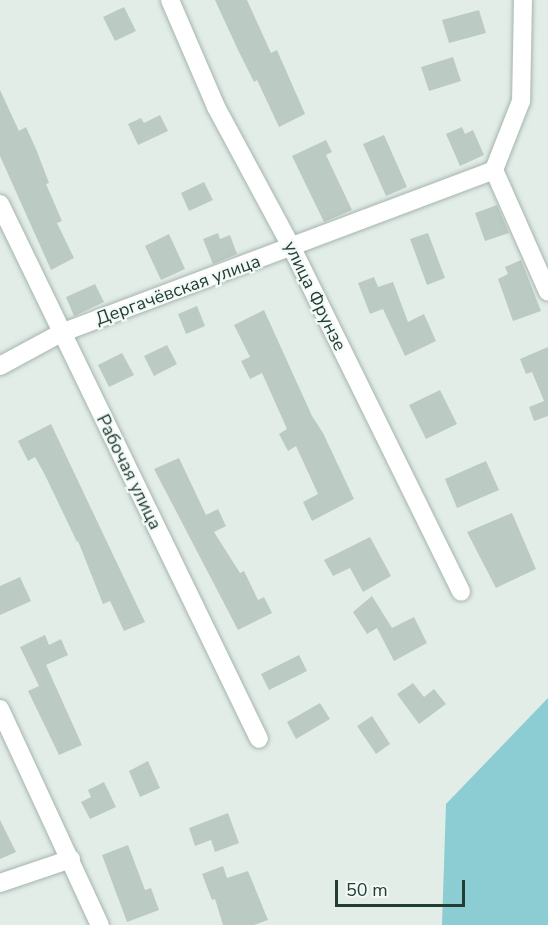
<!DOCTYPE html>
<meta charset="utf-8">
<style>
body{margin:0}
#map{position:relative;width:548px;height:925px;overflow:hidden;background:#e3ede7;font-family:"Nunito Sans",sans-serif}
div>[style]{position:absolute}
.water>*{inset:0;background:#8bcdd2}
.building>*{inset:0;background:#bbcac3}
.roads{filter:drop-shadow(0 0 2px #a5b5ae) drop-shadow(0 0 2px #a5b5ae)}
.minor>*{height:18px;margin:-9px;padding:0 9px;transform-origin:9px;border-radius:9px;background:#fff}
span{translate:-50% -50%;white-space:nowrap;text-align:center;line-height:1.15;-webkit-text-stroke:4.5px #f3f9f6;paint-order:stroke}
.street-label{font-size:18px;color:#223e34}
.scale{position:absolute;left:335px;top:880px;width:130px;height:27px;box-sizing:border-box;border:3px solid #223e34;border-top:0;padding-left:8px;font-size:18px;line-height:21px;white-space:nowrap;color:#223e34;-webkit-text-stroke:4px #f3f9f6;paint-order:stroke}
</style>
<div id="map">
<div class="water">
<div style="clip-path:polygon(548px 698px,548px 925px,442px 925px,446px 804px)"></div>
</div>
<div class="building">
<div style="clip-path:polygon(215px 0,247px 0,271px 53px,277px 50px,305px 114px,279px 127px,257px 80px,254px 82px,238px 50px)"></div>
<div style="clip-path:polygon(124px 7px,136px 31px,115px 41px,103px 17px)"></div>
<div style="clip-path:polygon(479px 10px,486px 33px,449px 43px,442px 20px)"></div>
<div style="clip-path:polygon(453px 57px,461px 81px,429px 91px,421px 67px)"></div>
<div style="clip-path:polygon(0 90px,19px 131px,26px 127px,36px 149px,49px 183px,46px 184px,62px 221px,57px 223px,74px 258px,51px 270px,0 156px)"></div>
<div style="clip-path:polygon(160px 115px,168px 131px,138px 145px,128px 124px,141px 118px,144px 123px)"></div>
<div style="clip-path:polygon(462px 127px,465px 134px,473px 130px,484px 155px,460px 166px,446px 134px)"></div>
<div style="clip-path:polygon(384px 135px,407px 187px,386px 196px,363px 144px)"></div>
<div style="clip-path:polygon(326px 140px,332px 152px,326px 155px,352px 210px,324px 222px,292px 156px)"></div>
<div style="clip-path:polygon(204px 182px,213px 200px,189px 211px,181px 193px)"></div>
<div style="clip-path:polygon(497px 205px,509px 233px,485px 241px,475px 213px)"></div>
<div style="clip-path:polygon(218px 233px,220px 239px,230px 235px,237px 254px,213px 264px,203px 239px)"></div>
<div style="clip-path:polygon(428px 233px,445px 278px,427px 285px,410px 239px)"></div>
<div style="clip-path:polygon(169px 234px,185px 269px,161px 280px,145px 246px)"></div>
<div style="clip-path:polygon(521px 260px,541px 311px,513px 321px,498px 279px,508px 274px,505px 267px)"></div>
<div style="clip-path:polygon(374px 277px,378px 287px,393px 282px,408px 322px,424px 314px,436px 341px,405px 356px,383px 309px,370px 314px,358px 283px)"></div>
<div style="clip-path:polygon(95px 284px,104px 302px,74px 316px,66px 297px)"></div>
<div style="clip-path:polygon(197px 306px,205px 326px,186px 334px,178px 314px)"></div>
<div style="clip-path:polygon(264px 310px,312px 416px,323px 433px,354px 499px,312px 521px,303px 502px,318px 494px,296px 446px,288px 451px,279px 434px,287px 429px,262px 373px,250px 379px,241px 361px,250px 357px,234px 325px)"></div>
<div style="clip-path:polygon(167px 345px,177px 364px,154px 376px,144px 356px)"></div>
<div style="clip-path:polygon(548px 347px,548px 416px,534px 421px,529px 407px,544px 401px,532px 372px,526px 374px,520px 359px)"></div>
<div style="clip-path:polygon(122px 353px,134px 375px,109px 387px,98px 365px)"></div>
<div style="clip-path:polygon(440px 390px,457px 424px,426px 439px,409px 405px)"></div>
<div style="clip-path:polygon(51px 424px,145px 622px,124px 631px,110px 601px,103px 604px,78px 541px,77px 542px,45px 475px,35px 457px,28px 461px,18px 441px)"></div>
<div style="clip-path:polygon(179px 458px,206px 515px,218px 509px,226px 526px,214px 532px,240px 573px,244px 571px,258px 600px,264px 597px,272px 613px,238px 630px,154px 469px)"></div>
<div style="clip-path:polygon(486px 461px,499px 490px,457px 508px,445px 479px)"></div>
<div style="clip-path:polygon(512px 513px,536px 569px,496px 588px,467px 532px)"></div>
<div style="clip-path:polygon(370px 537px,391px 576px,363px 592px,350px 568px,333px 576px,324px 560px)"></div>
<div style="clip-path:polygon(20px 577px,31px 601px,0 615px,0 586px)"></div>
<div style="clip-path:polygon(372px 596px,392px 628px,414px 617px,427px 643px,394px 661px,377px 628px,367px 634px,353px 612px)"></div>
<div style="clip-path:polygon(45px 635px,49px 645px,61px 639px,68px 655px,46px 665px,82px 745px,59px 755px,28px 691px,39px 686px,20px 647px)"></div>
<div style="clip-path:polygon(299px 655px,307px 671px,269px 690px,261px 674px)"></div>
<div style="clip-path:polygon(413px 683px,424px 697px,434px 689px,446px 704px,419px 724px,397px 694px)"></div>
<div style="clip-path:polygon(320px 703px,330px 719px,296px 739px,287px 722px)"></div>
<div style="clip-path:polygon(372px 716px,390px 744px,376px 754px,357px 726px)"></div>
<div style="clip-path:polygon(148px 761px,160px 788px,140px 797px,129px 771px)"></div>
<div style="clip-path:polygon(104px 782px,116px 807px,90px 819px,81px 802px,91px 797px,88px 790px)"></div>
<div style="clip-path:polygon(228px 813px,239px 843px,215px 852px,211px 840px,195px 846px,189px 828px)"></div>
<div style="clip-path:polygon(0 820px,16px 852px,0 859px)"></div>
<div style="clip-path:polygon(128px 845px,145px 890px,151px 888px,159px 910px,127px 922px,102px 855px)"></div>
<div style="clip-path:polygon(223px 866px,227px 878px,248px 871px,268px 920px,254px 925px,223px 925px,215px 899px,212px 900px,202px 874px)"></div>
</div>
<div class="roads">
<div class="minor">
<div style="left:170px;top:0;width:116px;rotate:66.7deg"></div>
<div style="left:216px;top:107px;width:160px;rotate:61.7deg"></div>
<div style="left:292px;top:248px;width:383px;rotate:63.8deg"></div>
<div style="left:523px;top:0;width:101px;rotate:91.1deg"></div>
<div style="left:521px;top:101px;width:74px;rotate:111.4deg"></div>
<div style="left:494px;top:170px;width:133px;rotate:66.1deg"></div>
<div style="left:0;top:204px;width:594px;rotate:64.17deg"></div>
<div style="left:0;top:366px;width:69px;rotate:-28.4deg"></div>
<div style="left:61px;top:333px;width:463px;rotate:-20.6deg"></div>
<div style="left:0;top:709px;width:238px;rotate:65.2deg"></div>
<div style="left:0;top:883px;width:75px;rotate:-18.7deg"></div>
</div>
</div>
<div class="street-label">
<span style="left:178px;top:290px;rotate:-20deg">Дергачёвская улица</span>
<span style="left:315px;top:296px;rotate:64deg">улица Фрунзе</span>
<span style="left:129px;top:472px;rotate:64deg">Рабочая улица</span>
</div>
<div class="scale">50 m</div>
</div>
